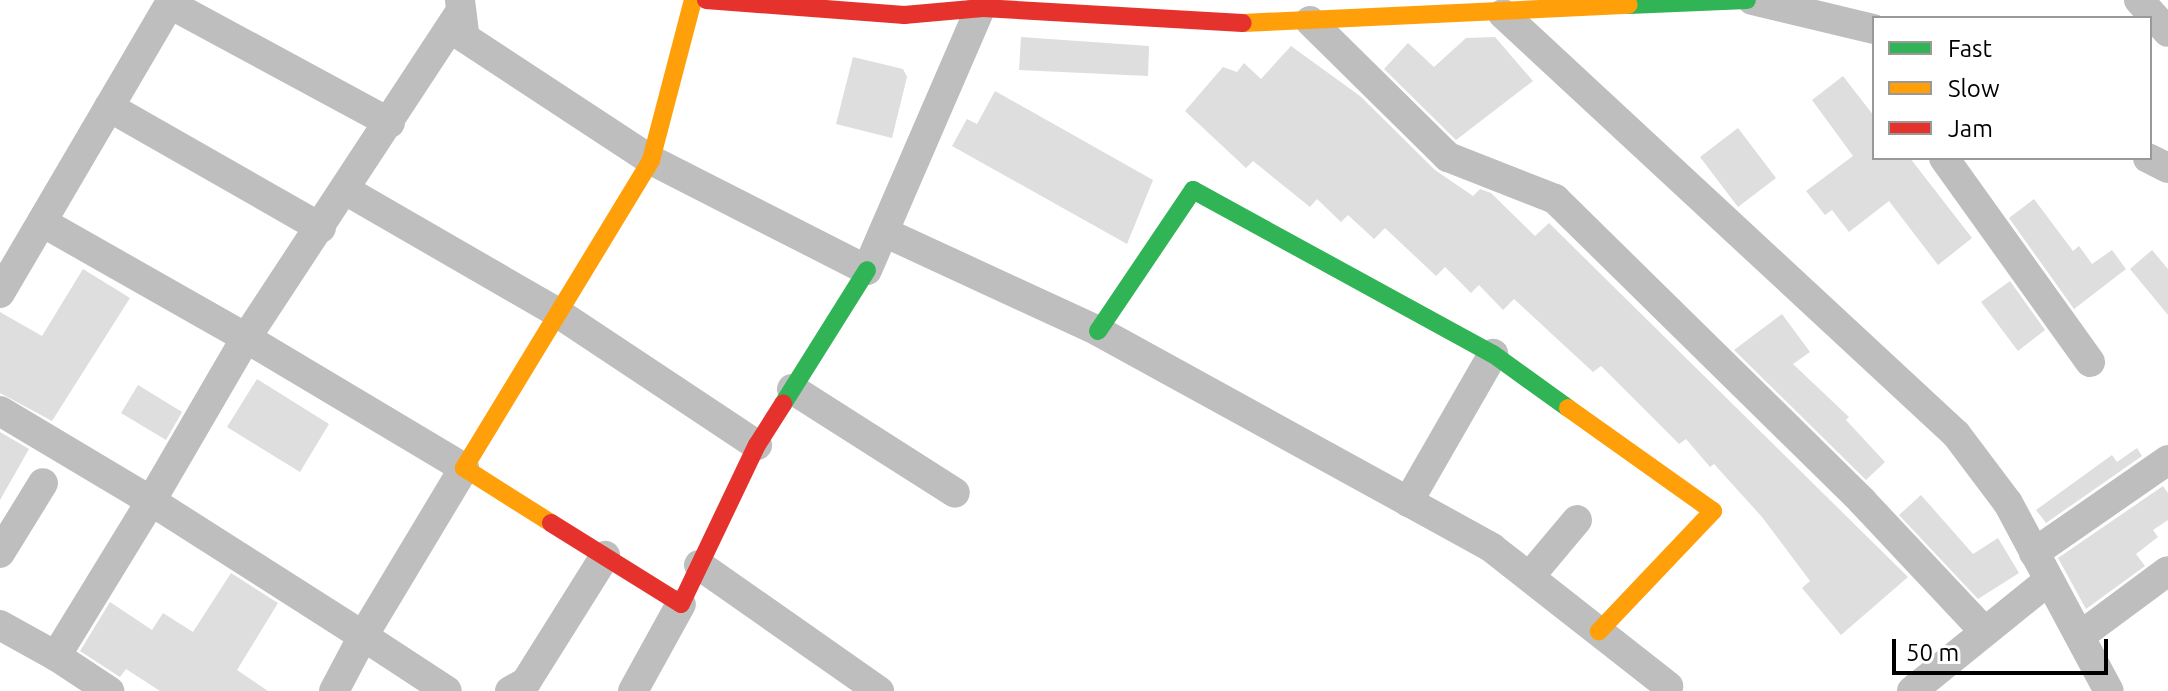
<!DOCTYPE html>
<style>
body{margin:0}
#map{position:relative;width:2168px;height:691px;overflow:hidden;background:#fff;font-family:Ubuntu,sans-serif}
div>[style]{position:absolute}
.building>*{inset:0;background:#dedede}
.street>*{height:30px;margin:-15px;padding:0 15px;transform-origin:15px;border-radius:15px;background:#bebebe}
.fast>*{height:18px;margin:-9px;padding:0 9px;transform-origin:9px;border-radius:9px;background:#30b455}
.slow>*{height:18px;margin:-9px;padding:0 9px;transform-origin:9px;border-radius:9px;background:#ff9f0a}
.jam>*{height:18px;margin:-9px;padding:0 9px;transform-origin:9px;border-radius:9px;background:#e5322d}
span{translate:-50% -50%;white-space:nowrap;text-align:center;line-height:1.15;-webkit-text-stroke:6px #fff;paint-order:stroke}
.legend{position:absolute;left:1872px;top:16px;width:280px;height:144px;box-sizing:border-box;background:#fff;border:2px solid #999;margin:0;padding:10px 14px;list-style:none;font-size:24px;color:#000}
.legend li{display:flex;align-items:center;gap:16px;height:40px}
.legend b{width:40px;border:2px solid #999}
.scale{position:absolute;left:1892px;top:639px;width:216px;height:36px;box-sizing:border-box;border:4px solid #000;border-top:0;padding-left:10px;font-size:24px;line-height:28px;white-space:nowrap;color:#000;-webkit-text-stroke:6px #fff;paint-order:stroke}
</style>
<div id="map">
<div class="building">
<div style="clip-path:polygon(1021px 37px,1149px 46px,1148px 76px,1019px 70px)"></div>
<div style="clip-path:polygon(1495px 37px,1533px 81px,1456px 140px,1384px 69px,1408px 43px,1434px 67px,1466px 38px)"></div>
<div style="clip-path:polygon(1291px 46px,1360px 96px,1435px 170px,1473px 196px,1480px 189px,1491px 193px,1535px 236px,1549px 223px,1908px 577px,1841px 635px,1802px 588px,1810px 581px,1762px 517px,1714px 464px,1710px 467px,1686px 439px,1679px 444px,1601px 366px,1593px 372px,1514px 299px,1503px 310px,1479px 285px,1471px 293px,1445px 267px,1436px 276px,1385px 228px,1374px 239px,1348px 215px,1341px 222px,1317px 199px,1310px 207px,1253px 161px,1246px 168px,1185px 111px,1223px 67px,1237px 72px,1244px 63px,1261px 79px)"></div>
<div style="clip-path:polygon(853px 57px,903px 69px,907px 77px,892px 138px,836px 124px)"></div>
<div style="clip-path:polygon(1843px 76px,1874px 116px,1874px 158px,1910px 158px,1972px 238px,1938px 265px,1889px 201px,1849px 232px,1832px 210px,1825px 215px,1806px 191px,1853px 156px,1812px 100px)"></div>
<div style="clip-path:polygon(995px 91px,1153px 180px,1127px 244px,952px 146px,967px 119px,977px 124px)"></div>
<div style="clip-path:polygon(1738px 128px,1776px 178px,1738px 207px,1700px 157px)"></div>
<div style="clip-path:polygon(2034px 199px,2073px 251px,2079px 246px,2092px 264px,2112px 250px,2126px 269px,2074px 309px,2009px 218px)"></div>
<div style="clip-path:polygon(2152px 250px,2168px 269px,2168px 315px,2130px 269px)"></div>
<div style="clip-path:polygon(83px 269px,130px 298px,52px 421px,0 393px,0 312px,42px 336px)"></div>
<div style="clip-path:polygon(2010px 281px,2045px 330px,2018px 351px,1981px 302px)"></div>
<div style="clip-path:polygon(1782px 314px,1810px 352px,1793px 364px,1849px 417px,1846px 420px,1885px 462px,1866px 480px,1734px 350px)"></div>
<div style="clip-path:polygon(257px 379px,329px 424px,300px 472px,227px 427px)"></div>
<div style="clip-path:polygon(138px 385px,182px 412px,166px 440px,121px 413px)"></div>
<div style="clip-path:polygon(0 432px,29px 449px,0 500px)"></div>
<div style="clip-path:polygon(2137px 448px,2142px 456px,2046px 523px,2036px 510px,2112px 455px,2117px 462px)"></div>
<div style="clip-path:polygon(2163px 486px,2168px 493px,2168px 520px,2153px 530px,2158px 537px,2136px 554px,2145px 566px,2086px 609px,2058px 558px)"></div>
<div style="clip-path:polygon(1921px 495px,1973px 554px,1998px 538px,2019px 573px,1978px 599px,1899px 515px)"></div>
<div style="clip-path:polygon(231px 573px,278px 603px,237px 670px,268px 691px,160px 691px,126px 669px,120px 677px,80px 651px,110px 602px,152px 630px,163px 613px,193px 632px)"></div>
</div>
<div class="street">
<div style="left:460px;top:0;width:38px;rotate:83deg"></div>
<div style="left:465px;top:38px;width:222px;rotate:33.3deg"></div>
<div style="left:651px;top:160px;width:242px;rotate:27deg"></div>
<div style="left:867px;top:270px;width:294px;rotate:-66.6deg"></div>
<div style="left:1752px;top:0;width:125px;rotate:13.4deg"></div>
<div style="left:2139px;top:0;width:43px;rotate:47.8deg"></div>
<div style="left:170px;top:4px;width:250px;rotate:28.4deg"></div>
<div style="left:1503px;top:14px;width:618px;rotate:42.84deg"></div>
<div style="left:1956px;top:434px;width:86px;rotate:53deg"></div>
<div style="left:2008px;top:503px;width:213px;rotate:61.8deg"></div>
<div style="left:1310px;top:21px;width:194px;rotate:44.6deg"></div>
<div style="left:1448px;top:157px;width:115px;rotate:21.4deg"></div>
<div style="left:1555px;top:199px;width:431px;rotate:44.5deg"></div>
<div style="left:1862px;top:501px;width:178px;rotate:46.8deg"></div>
<div style="left:109px;top:107px;width:244px;rotate:29.7deg"></div>
<div style="left:1944px;top:158px;width:251px;rotate:54.4deg"></div>
<div style="left:2148px;top:158px;width:22px;rotate:27deg"></div>
<div style="left:347px;top:191px;width:244px;rotate:30deg"></div>
<div style="left:558px;top:313px;width:239px;rotate:33.6deg"></div>
<div style="left:42px;top:222px;width:235px;rotate:29.6deg"></div>
<div style="left:246px;top:338px;width:391px;rotate:-56.7deg"></div>
<div style="left:884px;top:232px;width:236px;rotate:24.8deg"></div>
<div style="left:1098px;top:331px;width:450px;rotate:28.8deg"></div>
<div style="left:1492px;top:548px;width:224px;rotate:38.1deg"></div>
<div style="left:0;top:293px;width:340px;rotate:-59.6deg"></div>
<div style="left:246px;top:338px;width:254px;rotate:30.8deg"></div>
<div style="left:464px;top:468px;width:196px;rotate:121deg"></div>
<div style="left:363px;top:636px;width:251px;rotate:-147.5deg"></div>
<div style="left:151px;top:501px;width:189px;rotate:-59.8deg"></div>
<div style="left:792px;top:389px;width:193px;rotate:32.5deg"></div>
<div style="left:0;top:411px;width:176px;rotate:30.8deg"></div>
<div style="left:151px;top:501px;width:182px;rotate:121.5deg"></div>
<div style="left:56px;top:656px;width:64px;rotate:33.4deg"></div>
<div style="left:1408px;top:502px;width:171px;rotate:-60.1deg"></div>
<div style="left:0;top:553px;width:82px;rotate:-58.4deg"></div>
<div style="left:2034px;top:553px;width:163px;rotate:-34.8deg"></div>
<div style="left:699px;top:565px;width:220px;rotate:35deg"></div>
<div style="left:1530px;top:576px;width:73px;rotate:-50deg"></div>
<div style="left:0;top:625px;width:64px;rotate:29deg"></div>
<div style="left:2080px;top:636px;width:109px;rotate:-36.5deg"></div>
<div style="left:334px;top:691px;width:62px;rotate:-62.2deg"></div>
<div style="left:363px;top:636px;width:100px;rotate:33.2deg"></div>
<div style="left:510px;top:691px;width:18px;rotate:-29deg"></div>
<div style="left:526px;top:682px;width:149px;rotate:-57.9deg"></div>
<div style="left:633px;top:691px;width:99px;rotate:-61.1deg"></div>
<div style="left:1912px;top:691px;width:176px;rotate:-39deg"></div>
</div>
<div class="fast">
<div style="left:1629px;top:5px;width:118px;rotate:-2.4deg"></div>
<div style="left:1098px;top:331px;width:170px;rotate:-56deg"></div>
<div style="left:1193px;top:190px;width:342px;rotate:28.7deg"></div>
<div style="left:1493px;top:354px;width:92px;rotate:35.8deg"></div>
<div style="left:783px;top:404px;width:158px;rotate:-57.9deg"></div>
</div>
<div class="slow">
<div style="left:1243px;top:23px;width:386px;rotate:-2.7deg"></div>
<div style="left:1568px;top:408px;width:178px;rotate:35.4deg"></div>
<div style="left:1713px;top:511px;width:166px;rotate:133.5deg"></div>
<div style="left:551px;top:523px;width:103px;rotate:-147.7deg"></div>
<div style="left:464px;top:468px;width:360px;rotate:-58.7deg"></div>
<div style="left:651px;top:160px;width:165px;rotate:-75.3deg"></div>
</div>
<div class="jam">
<div style="left:706px;top:0;width:199px;rotate:4.3deg"></div>
<div style="left:904px;top:15px;width:79px;rotate:-5.1deg"></div>
<div style="left:983px;top:8px;width:260px;rotate:3.3deg"></div>
<div style="left:551px;top:523px;width:153px;rotate:31.9deg"></div>
<div style="left:681px;top:604px;width:176px;rotate:-64.5deg"></div>
<div style="left:757px;top:445px;width:49px;rotate:-57.6deg"></div>
</div>
<ul class="legend">
<li><b style="height:10px;background:#30b455"></b>Fast</li>
<li><b style="height:10px;background:#ff9f0a"></b>Slow</li>
<li><b style="height:10px;background:#e5322d"></b>Jam</li>
</ul>
<div class="scale">50 m</div>
</div>
